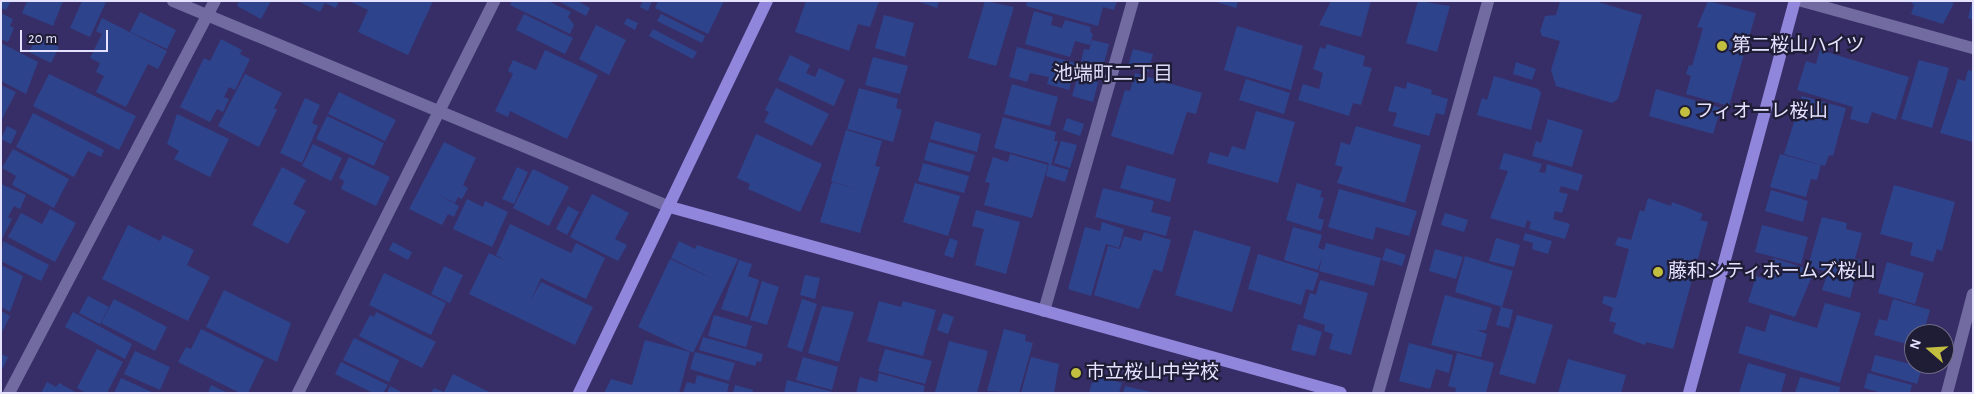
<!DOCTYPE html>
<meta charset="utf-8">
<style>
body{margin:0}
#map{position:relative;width:1974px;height:394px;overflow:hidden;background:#382e67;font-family:"Alegreya Sans","Noto Sans JP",sans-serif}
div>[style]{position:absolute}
.building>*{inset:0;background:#2d438c}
.street>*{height:12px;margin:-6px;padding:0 6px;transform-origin:6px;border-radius:6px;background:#716ba1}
.secondary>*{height:12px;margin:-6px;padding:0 6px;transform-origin:6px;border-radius:6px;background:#9086dc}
.dots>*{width:14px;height:14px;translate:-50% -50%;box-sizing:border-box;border:2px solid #1f1c36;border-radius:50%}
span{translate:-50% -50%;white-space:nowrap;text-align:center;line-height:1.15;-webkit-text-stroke:4.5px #1f1c36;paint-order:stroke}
.poi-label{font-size:19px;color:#e4e2ff}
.left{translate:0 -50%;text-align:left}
.neighbourhood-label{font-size:20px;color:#deddf9}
.frame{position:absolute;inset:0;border:2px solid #e4e2ff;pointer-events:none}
.north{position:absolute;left:1904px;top:324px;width:50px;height:50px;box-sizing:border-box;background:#1f1c36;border:1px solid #6e6b86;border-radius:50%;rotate:289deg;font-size:14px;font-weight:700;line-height:20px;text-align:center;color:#e4e2ff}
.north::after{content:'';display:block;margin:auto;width:18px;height:22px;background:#c1be40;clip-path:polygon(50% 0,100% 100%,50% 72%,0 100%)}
.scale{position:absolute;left:20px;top:30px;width:88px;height:22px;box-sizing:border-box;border:2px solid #e4e2ff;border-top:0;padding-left:6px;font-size:15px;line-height:18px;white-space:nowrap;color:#e4e2ff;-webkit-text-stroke:4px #1f1c36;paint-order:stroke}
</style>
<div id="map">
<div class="building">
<div style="clip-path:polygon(1px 1px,11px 1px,6px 10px,1px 8px)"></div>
<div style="clip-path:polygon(27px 1px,63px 1px,53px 26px,22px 13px)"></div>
<div style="clip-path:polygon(82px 1px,106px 2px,90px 37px,70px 28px)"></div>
<div style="clip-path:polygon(239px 1px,271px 1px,261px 19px,237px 6px)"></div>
<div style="clip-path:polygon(298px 1px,339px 1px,336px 8px,325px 3px,320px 12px)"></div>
<div style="clip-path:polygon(349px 1px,433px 1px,408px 55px,358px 32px,368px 10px)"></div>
<div style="clip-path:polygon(512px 1px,548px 1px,571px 12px,568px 17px,574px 25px,570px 34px,510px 5px)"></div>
<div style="clip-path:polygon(558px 1px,578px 1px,590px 8px,586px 16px)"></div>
<div style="clip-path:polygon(643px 1px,652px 1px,648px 11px,640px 7px)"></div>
<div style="clip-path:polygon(658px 1px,724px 1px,708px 34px,655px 8px)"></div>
<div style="clip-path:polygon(806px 1px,879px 1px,870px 27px,858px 24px,849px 51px,795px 32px)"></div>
<div style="clip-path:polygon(917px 1px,939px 1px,937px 8px)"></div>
<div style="clip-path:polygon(985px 1px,1014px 7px,996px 66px,968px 58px)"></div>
<div style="clip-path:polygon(1027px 1px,1117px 1px,1114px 10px,1103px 7px,1098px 26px,1026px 6px)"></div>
<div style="clip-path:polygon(1213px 1px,1238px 1px,1236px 8px)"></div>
<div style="clip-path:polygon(1331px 1px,1371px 1px,1361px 37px,1319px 25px)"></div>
<div style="clip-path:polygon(1418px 1px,1450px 6px,1437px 52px,1406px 43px)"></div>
<div style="clip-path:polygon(1560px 1px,1595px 1px,1642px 15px,1618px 99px,1612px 103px,1556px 86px,1551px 70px,1560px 41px,1542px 36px,1540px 31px,1545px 16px,1556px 15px)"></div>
<div style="clip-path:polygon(1708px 1px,1756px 13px,1729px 106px,1686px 94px,1691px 76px,1686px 74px,1689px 65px,1692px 66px,1703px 28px,1697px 27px)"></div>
<div style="clip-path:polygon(1910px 1px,1950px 1px,1954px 3px,1943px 24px,1911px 14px,1914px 5px)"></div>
<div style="clip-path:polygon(1972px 2px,1973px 2px,1973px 20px,1968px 18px)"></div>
<div style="clip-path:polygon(1034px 11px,1053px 17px,1051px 25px,1062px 28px,1065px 20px,1091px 27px,1090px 32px,1093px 34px,1090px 45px,1075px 41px,1070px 57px,1025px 44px)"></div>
<div style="clip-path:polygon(140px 12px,176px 30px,167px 49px,130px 32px)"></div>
<div style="clip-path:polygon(1px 13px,13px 19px,10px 26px,14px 28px,8px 42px,1px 39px)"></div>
<div style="clip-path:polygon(524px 14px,573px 38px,565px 54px,516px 30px)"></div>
<div style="clip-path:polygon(661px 14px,705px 36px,702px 43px,657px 21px)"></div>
<div style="clip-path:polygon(884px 15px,914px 23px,905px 57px,875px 48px)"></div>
<div style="clip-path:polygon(102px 18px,167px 51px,158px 69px,148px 64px,126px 107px,96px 92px,104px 76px,96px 72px,100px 63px,90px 58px,102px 34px,96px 31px)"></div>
<div style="clip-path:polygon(627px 18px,638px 23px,635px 30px,624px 24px)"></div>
<div style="clip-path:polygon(596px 25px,626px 40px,609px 75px,579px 59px)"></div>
<div style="clip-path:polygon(1237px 26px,1303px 46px,1291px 90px,1224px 70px)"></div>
<div style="clip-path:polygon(653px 29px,697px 52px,693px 59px,649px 36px)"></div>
<div style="clip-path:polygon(37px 37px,59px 47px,51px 63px,29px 52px)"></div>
<div style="clip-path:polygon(221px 39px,242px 50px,240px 54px,250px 59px,235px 90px,229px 87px,224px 97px,229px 99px,223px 112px,217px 109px,210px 122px,180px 107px,204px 58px,210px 61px)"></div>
<div style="clip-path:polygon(1092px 40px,1109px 44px,1103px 67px,1081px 61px,1084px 49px,1089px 50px)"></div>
<div style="clip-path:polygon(1px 43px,38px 62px,26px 94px,1px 81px)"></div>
<div style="clip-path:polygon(1327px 44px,1365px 56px,1363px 66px,1372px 68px,1361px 105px,1353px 103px,1349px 116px,1298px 100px,1303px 84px,1319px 89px,1323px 73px,1313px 69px,1320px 47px,1325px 49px)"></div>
<div style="clip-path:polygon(1017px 47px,1076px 63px,1069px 90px,1047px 84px,1049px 77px,1030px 73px,1027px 82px,1009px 77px)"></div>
<div style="clip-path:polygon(1133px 49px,1153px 54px,1148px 72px,1128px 66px)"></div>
<div style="clip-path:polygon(545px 50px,598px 75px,567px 139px,510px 111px,508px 117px,495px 111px,513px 74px,508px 71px,513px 60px,536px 70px)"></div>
<div style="clip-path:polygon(1820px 50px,1909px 77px,1896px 120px,1872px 112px,1868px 124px,1850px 119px,1853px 107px,1797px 90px,1806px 61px,1816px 64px)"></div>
<div style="clip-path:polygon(790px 55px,810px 65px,806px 73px,815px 77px,819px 68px,845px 80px,834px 106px,778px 80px)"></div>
<div style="clip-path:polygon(873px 57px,908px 66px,900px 94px,865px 85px)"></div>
<div style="clip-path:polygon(1919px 60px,1949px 68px,1932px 128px,1901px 119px)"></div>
<div style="clip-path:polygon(1516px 62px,1536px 69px,1532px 80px,1513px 74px)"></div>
<div style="clip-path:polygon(1968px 70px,1973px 71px,1973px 142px,1940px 133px,1958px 79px,1965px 81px)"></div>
<div style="clip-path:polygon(1079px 73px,1099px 79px,1093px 102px,1072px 96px)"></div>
<div style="clip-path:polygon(1135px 73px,1202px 93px,1196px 114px,1187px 112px,1173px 155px,1111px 136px,1125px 90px,1130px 91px)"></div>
<div style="clip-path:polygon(49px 74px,136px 116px,119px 150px,33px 106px)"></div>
<div style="clip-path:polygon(245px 74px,282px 93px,274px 108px,277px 110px,259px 147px,218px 126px)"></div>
<div style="clip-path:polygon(1494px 76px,1538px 89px,1541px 93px,1531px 130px,1477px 115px,1482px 98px,1487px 100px)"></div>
<div style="clip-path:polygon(1246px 79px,1290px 93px,1284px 114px,1239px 100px)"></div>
<div style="clip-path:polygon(1407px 82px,1432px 90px,1431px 94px,1448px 99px,1444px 115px,1436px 113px,1429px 136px,1393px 126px,1397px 113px,1388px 111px,1395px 86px,1406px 89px)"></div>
<div style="clip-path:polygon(1012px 84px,1058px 97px,1050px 126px,1004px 114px)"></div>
<div style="clip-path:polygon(1px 85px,16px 92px,1px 121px)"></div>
<div style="clip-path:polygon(776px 88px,829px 114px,812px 146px,764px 122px,769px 112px,765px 110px)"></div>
<div style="clip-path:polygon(859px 88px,898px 99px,896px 108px,902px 110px,893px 142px,847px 129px)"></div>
<div style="clip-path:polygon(1656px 89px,1721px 108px,1713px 134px,1649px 116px)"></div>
<div style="clip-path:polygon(339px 92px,396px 120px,385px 141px,328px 114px)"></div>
<div style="clip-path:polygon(1802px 96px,1846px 108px,1833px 156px,1829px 155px,1825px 166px,1784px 154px)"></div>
<div style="clip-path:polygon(305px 98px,320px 105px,312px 123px,318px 126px,302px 163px,280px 153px)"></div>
<div style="clip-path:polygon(1256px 111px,1295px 122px,1278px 183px,1207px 163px,1210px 152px,1228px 157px,1232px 146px,1245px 150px)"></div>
<div style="clip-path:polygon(33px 113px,104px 150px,101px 157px,88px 151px,74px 177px,16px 147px)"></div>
<div style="clip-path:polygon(177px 114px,229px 139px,210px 177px,174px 159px,179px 151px,167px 144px)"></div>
<div style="clip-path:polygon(327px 116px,384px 143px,374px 166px,316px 139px)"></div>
<div style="clip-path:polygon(1003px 117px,1056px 132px,1054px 141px,1058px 141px,1051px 165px,1069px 170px,1065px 182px,1046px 176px,1049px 163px,994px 148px)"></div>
<div style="clip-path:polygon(1067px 118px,1084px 124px,1080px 136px,1063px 130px)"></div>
<div style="clip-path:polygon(1548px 119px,1583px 130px,1572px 167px,1532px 156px,1536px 141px,1541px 143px)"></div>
<div style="clip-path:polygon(935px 121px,981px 134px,977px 152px,930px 139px)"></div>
<div style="clip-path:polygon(7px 126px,17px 131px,11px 144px,1px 139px)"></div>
<div style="clip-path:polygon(1356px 126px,1421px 145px,1405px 203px,1337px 183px,1343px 167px,1335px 165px,1341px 142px,1350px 145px)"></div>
<div style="clip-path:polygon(846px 130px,882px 141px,875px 166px,880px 167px,860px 233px,820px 222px,832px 182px,857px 189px,831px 181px)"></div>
<div style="clip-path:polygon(756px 134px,822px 164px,800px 212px,748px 189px,750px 184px,737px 178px)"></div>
<div style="clip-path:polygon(1061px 141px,1077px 145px,1070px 168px,1054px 163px)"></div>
<div style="clip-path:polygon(444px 142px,476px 158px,463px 185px,468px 188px,462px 199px,458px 197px,455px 203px,437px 194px,459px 206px,454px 217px,448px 214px,442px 225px,409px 209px)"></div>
<div style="clip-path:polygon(929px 142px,975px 155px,970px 172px,924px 160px)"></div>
<div style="clip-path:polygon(313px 144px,342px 158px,331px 181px,302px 166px)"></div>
<div style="clip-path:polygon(13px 149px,69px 179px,54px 208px,12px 185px,16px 176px,2px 168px)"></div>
<div style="clip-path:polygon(1504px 153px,1542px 164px,1539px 172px,1545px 173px,1547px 164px,1583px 175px,1578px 191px,1561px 186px,1559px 192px,1568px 194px,1562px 213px,1555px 211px,1553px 219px,1570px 224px,1565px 239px,1529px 229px,1531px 222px,1527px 220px,1525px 228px,1490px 218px,1508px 171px,1499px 169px)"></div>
<div style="clip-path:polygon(1010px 154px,1048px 165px,1032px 218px,984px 205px,990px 183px,985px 182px,993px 157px,1008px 162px)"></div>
<div style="clip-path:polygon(1780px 154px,1821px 165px,1817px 180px,1811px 179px,1806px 197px,1770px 187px)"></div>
<div style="clip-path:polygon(349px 157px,390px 177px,376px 206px,341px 189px,344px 181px,339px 178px)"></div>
<div style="clip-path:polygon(923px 163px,969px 176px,964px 193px,918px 181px)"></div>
<div style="clip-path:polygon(1127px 165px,1176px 179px,1170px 202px,1120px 188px)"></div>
<div style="clip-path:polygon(282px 167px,306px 180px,293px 204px,306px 211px,288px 244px,252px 225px)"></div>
<div style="clip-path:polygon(517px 167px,528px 172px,514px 204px,502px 199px)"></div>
<div style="clip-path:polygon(533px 169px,569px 187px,549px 226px,513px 208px)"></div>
<div style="clip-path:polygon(915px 183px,960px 196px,948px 236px,903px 222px)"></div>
<div style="clip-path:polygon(1297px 183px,1322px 191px,1320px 197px,1324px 198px,1318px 218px,1324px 220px,1321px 231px,1286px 220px)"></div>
<div style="clip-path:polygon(1px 184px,26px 195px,20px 209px,14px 206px,8px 217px,12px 219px,1px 241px)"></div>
<div style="clip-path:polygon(1894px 185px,1955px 202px,1942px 251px,1937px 249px,1933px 262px,1910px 255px,1913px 243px,1880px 234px)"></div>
<div style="clip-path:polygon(1103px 188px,1154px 201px,1151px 212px,1171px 217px,1166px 236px,1095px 217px)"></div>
<div style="clip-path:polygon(1339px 189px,1417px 211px,1409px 236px,1376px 227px,1373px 240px,1328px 227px)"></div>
<div style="clip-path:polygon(1771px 190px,1808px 201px,1803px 222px,1765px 211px)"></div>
<div style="clip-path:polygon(592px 194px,629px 213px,615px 239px,627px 245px,618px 261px,570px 237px)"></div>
<div style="clip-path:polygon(1648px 198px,1671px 206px,1672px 202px,1683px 206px,1703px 214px,1700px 220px,1708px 222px,1673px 349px,1646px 342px,1645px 345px,1613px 333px,1616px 323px,1609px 321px,1613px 308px,1602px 303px,1604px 296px,1616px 298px,1629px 249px,1615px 245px,1618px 237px,1631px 240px,1640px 210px,1644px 212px)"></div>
<div style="clip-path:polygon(467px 199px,483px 207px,485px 201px,508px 212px,492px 247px,453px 229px)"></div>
<div style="clip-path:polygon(568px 206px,579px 212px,567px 235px,556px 229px)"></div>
<div style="clip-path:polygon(50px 209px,76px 223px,55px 262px,8px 237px,21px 213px,42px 224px)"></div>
<div style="clip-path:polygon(976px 210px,1020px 222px,1006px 274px,975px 265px,984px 229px,972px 226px)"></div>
<div style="clip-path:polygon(1445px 213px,1468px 220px,1464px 232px,1441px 225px)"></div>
<div style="clip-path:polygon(1822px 217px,1847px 223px,1846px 229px,1862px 233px,1855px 259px,1860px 260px,1850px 298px,1822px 290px,1828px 272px,1808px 266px)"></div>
<div style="clip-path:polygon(1102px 222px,1124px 229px,1119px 248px,1106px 244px,1091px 296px,1068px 289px,1085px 227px,1100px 231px)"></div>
<div style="clip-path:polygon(510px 224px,571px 253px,576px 243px,605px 258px,586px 299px,541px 278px,531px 300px,541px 282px,593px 307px,575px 345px,469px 294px,489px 253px,506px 261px,496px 255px)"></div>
<div style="clip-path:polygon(128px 225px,160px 241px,163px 235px,194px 250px,187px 265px,210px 277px,188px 321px,102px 279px)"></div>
<div style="clip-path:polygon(1762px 225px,1808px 237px,1801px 264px,1755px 252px)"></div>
<div style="clip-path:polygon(1293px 227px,1322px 235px,1318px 248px,1324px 250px,1326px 243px,1381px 258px,1374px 286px,1319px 271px,1322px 257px,1318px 270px,1284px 260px)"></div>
<div style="clip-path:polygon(1194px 230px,1251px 247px,1232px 312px,1175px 295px)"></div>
<div style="clip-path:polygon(1144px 232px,1171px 240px,1162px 272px,1154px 269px,1139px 309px,1094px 295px,1108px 246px,1120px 249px,1124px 236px,1141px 241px)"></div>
<div style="clip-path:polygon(1525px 233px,1552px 241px,1548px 254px,1532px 249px,1533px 243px,1523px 240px)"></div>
<div style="clip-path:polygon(950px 238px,958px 241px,953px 258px,944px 255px)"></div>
<div style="clip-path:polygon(1496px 238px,1520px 245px,1514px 267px,1489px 261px)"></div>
<div style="clip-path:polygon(3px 241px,49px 265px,41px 281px,1px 261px)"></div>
<div style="clip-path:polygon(679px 241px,695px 249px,697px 245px,738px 259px,693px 353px,638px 327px,670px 259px,715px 280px,671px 258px)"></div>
<div style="clip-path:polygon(393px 242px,412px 252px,408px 260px,389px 250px)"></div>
<div style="clip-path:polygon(1386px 248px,1406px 255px,1402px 266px,1382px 260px)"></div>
<div style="clip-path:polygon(1435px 249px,1463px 257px,1456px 279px,1429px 271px)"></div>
<div style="clip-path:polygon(1258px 254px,1319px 273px,1313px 291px,1306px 289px,1301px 305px,1248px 289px)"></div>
<div style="clip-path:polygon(1465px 256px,1513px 271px,1502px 307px,1455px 292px)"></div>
<div style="clip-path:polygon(1773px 258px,1814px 271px,1795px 317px,1748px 302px,1756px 276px,1766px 279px)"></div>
<div style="clip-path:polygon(739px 260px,752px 264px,748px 276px,759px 280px,748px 317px,721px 309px)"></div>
<div style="clip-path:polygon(1887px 262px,1924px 273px,1915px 304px,1878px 293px)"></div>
<div style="clip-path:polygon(1px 265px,23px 276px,10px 312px,1px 307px)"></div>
<div style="clip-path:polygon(444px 266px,463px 275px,450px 303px,431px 294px)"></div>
<div style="clip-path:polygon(384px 273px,446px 303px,431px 335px,369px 305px)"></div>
<div style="clip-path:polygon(805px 275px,820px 278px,815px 299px,800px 295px)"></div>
<div style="clip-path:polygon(1320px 280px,1368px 293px,1351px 355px,1329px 349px,1333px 334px,1324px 331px,1325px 325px,1303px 318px,1310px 293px,1316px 295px)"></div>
<div style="clip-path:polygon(762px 281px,779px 287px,767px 325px,750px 320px)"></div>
<div style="clip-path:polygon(224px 290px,291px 323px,277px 362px,206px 327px)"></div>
<div style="clip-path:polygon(1445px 295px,1492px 308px,1486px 330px,1477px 330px,1487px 334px,1481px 357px,1431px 345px)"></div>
<div style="clip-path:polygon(88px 296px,109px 307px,100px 324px,79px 313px)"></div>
<div style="clip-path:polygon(114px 299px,167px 327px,155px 351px,101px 323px)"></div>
<div style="clip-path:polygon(802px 299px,817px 304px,802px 352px,787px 347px)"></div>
<div style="clip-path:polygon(1893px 299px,1930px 310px,1923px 334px,1914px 334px,1914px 346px,1874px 335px,1879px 319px,1887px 321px)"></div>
<div style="clip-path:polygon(879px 301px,901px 307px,903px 301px,936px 310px,923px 356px,867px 341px)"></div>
<div style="clip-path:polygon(1825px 303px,1861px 313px,1840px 383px,1738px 353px,1746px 326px,1765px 332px,1770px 314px,1817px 328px)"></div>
<div style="clip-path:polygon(822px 306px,854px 312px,839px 362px,808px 353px)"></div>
<div style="clip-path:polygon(1501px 307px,1513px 310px,1509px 328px,1496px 325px)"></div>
<div style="clip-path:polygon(1px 311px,10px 316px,1px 334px)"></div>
<div style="clip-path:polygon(73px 312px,132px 344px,125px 359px,65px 327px)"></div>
<div style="clip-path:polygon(376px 312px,436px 342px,422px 368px,359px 336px,370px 315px,374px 317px)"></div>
<div style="clip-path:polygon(943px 313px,954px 317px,948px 334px,937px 330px)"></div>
<div style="clip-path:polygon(714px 315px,752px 326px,746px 347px,708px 336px)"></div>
<div style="clip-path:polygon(1517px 315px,1553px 325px,1535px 384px,1499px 374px)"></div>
<div style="clip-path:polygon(1298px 324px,1322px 332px,1315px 356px,1291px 350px)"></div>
<div style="clip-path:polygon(201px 329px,264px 360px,248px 393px,240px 393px,178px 362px,186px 347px,191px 349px)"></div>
<div style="clip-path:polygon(1004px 329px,1026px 335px,1025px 341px,1033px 343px,1019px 393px,987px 391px)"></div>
<div style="clip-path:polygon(703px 337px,763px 354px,761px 362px,757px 361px,755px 366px,699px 350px)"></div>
<div style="clip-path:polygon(354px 338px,399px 360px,389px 382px,343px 360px)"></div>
<div style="clip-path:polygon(645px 340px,690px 352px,679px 393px,604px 393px,611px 379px,632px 385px)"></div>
<div style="clip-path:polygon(949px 341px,988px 351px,977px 393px,935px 392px)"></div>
<div style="clip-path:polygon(1409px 343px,1453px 355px,1449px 373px,1436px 369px,1430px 389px,1399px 381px)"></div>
<div style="clip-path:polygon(97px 349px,123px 362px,107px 393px,86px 393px,77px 388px)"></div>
<div style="clip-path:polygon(885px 349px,932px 361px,925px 384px,878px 371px)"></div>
<div style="clip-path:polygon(135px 351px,170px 367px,160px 390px,124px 374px)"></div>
<div style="clip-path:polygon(695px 352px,735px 363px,729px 381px,690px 369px)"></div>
<div style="clip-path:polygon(1457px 353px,1494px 363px,1486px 393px,1455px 393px,1456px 388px,1448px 386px)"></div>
<div style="clip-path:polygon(1px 354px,8px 357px,3px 368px,1px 367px)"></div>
<div style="clip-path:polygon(1875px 355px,1922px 367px,1917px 384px,1871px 371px)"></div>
<div style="clip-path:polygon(803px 357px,838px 367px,832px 390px,796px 380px)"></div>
<div style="clip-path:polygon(1031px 357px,1059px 364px,1054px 393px,1021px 393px)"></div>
<div style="clip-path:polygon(1568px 359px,1626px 375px,1621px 393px,1558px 393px)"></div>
<div style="clip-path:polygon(341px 362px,388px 385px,383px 393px,373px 393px,335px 374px)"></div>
<div style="clip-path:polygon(1748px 363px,1786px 374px,1781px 393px,1739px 393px)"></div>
<div style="clip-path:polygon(879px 373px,925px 386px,923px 393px,856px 393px,860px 377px,877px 382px)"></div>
<div style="clip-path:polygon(1868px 373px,1912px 385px,1910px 393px,1882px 393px,1864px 388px)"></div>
<div style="clip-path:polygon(453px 374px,491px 393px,431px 393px,434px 388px,444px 392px)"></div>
<div style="clip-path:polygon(697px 375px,729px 384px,727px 393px,683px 393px,687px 382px,695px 384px)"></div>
<div style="clip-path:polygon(1094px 375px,1122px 383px,1119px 393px,1089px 393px)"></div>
<div style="clip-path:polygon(1800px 377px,1840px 387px,1839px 393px,1795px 393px)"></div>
<div style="clip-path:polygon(121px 378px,154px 393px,114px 393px)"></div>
<div style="clip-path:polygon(787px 380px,833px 392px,833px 393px,784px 393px)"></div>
<div style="clip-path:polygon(47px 382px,56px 387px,59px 383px,77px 393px,41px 393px)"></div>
<div style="clip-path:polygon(211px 385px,228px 393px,208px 393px)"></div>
<div style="clip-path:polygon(735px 385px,753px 390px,752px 393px,733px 393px)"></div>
<div style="clip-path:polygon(390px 386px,403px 393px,387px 393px)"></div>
<div style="clip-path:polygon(1125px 386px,1151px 392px,1151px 393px,1123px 393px)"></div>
</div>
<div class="street">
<div style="left:173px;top:1px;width:538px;rotate:22.51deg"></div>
<div style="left:1802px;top:1px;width:177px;rotate:15.4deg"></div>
<div style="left:1044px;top:311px;width:323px;rotate:-74deg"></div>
<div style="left:9px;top:393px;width:443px;rotate:-62.3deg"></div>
<div style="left:298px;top:393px;width:438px;rotate:-63.4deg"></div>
<div style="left:1378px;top:393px;width:407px;rotate:-74.3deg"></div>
<div style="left:1947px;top:393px;width:102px;rotate:-75.3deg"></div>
</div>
<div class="secondary">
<div style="left:670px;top:207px;width:696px;rotate:15.49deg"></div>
<div style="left:579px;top:393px;width:435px;rotate:-64.4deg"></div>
<div style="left:1689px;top:393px;width:406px;rotate:-74.9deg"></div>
</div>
<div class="dots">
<div style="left:1722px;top:46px;background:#c1be40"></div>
<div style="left:1685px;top:112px;background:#c1be40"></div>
<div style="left:1658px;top:272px;background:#c1be40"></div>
<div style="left:1076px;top:373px;background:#c1be40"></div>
</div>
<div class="poi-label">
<span class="left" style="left:1732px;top:46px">第二桜山ハイツ</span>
<span class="left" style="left:1695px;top:112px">フィオーレ桜山</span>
<span class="left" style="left:1668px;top:272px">藤和シティホームズ桜山</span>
<span class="left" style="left:1086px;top:373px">市立桜山中学校</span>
</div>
<div class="neighbourhood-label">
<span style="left:1113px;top:74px">池端町二丁目</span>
</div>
<div class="frame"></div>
<div class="north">N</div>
<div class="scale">20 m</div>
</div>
